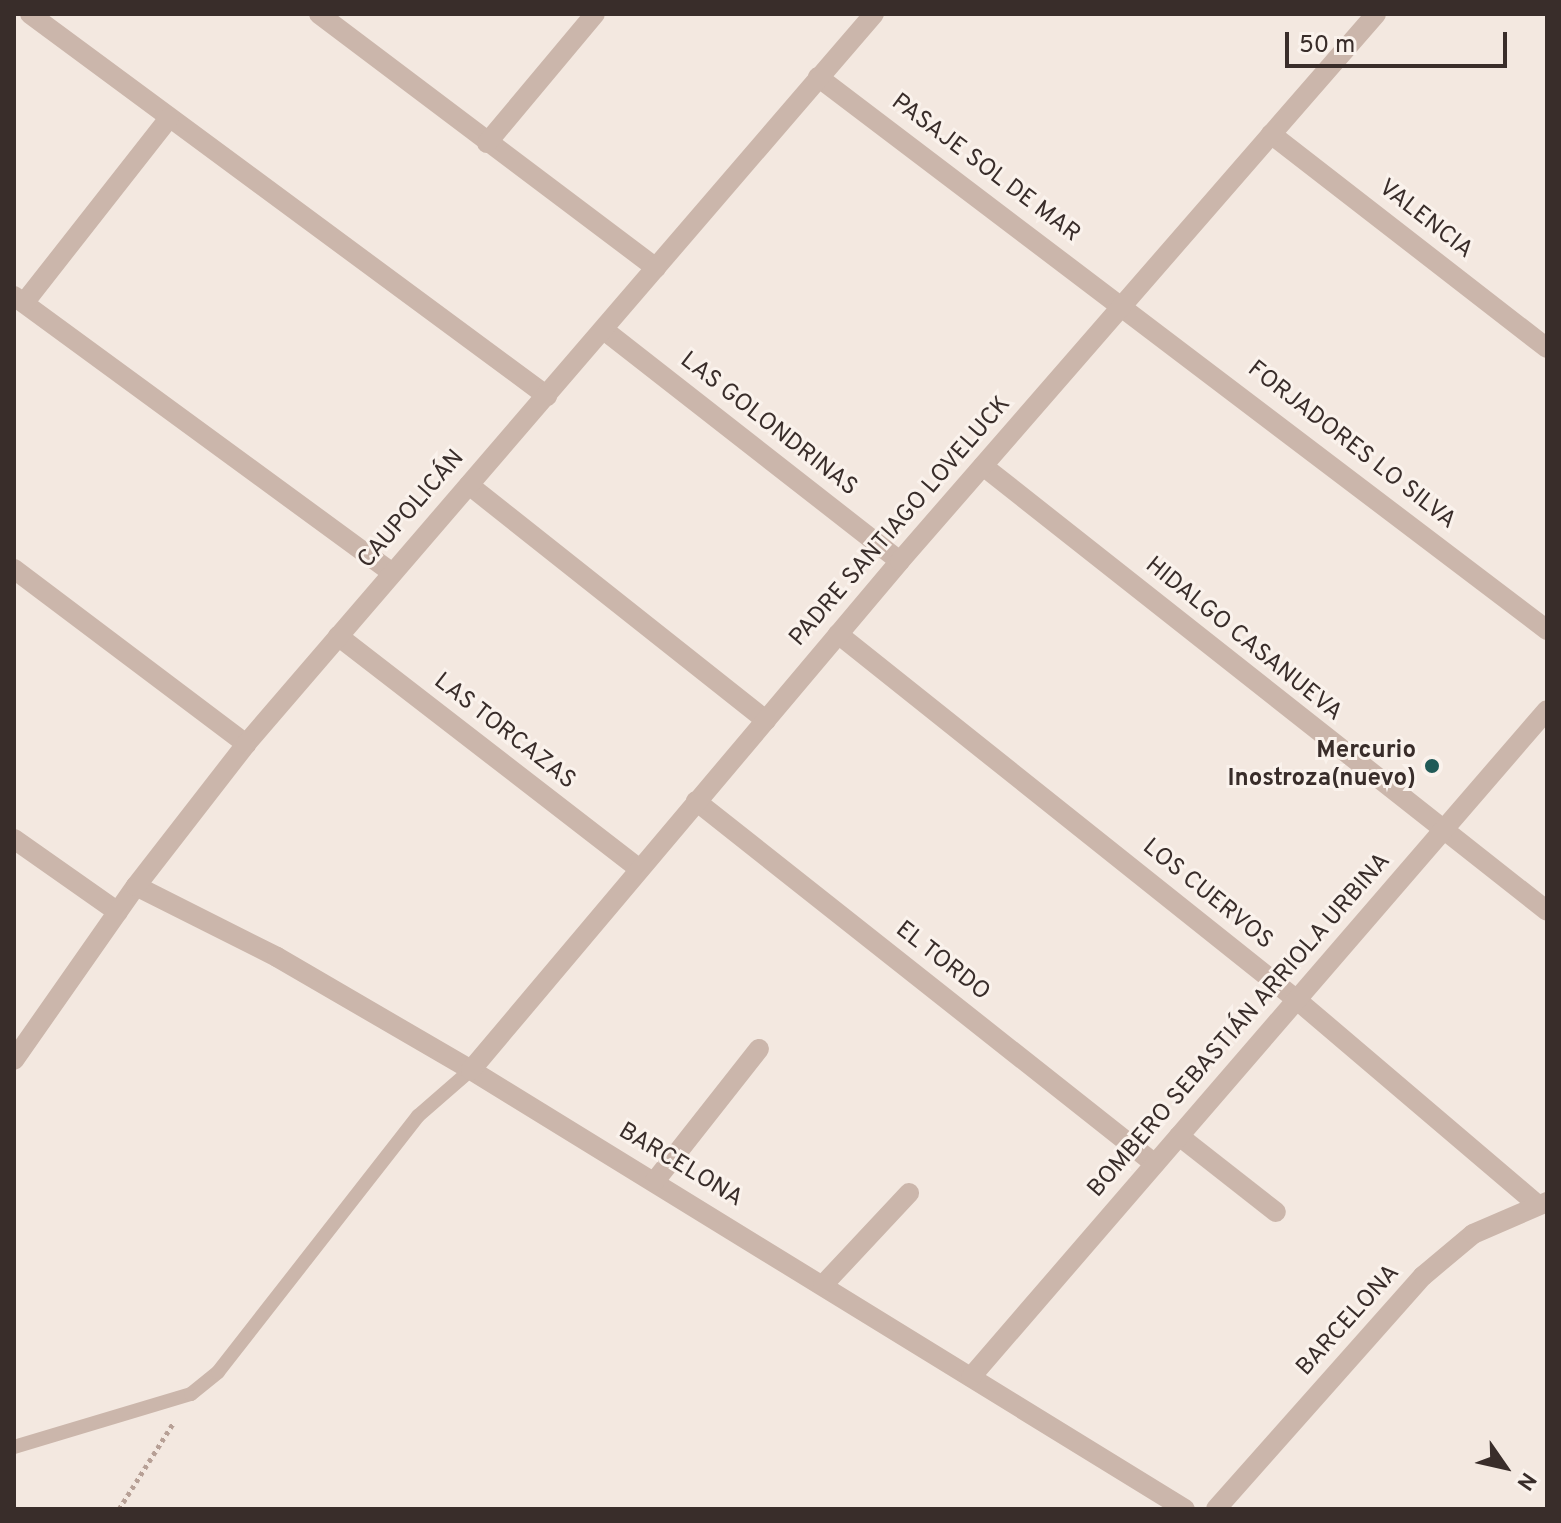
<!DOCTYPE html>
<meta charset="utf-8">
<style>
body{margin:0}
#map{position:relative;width:1561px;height:1523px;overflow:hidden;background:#f3e8e0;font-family:Overpass,sans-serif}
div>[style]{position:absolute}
.path>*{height:5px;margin-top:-2.5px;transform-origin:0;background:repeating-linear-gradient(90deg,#b7a096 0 4px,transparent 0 8px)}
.lane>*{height:14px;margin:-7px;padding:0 7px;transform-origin:7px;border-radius:7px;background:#cbb6ab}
.street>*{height:20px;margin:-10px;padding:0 10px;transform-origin:10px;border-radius:10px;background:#cbb6ab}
.dots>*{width:22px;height:22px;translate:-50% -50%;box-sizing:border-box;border:4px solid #faf2ec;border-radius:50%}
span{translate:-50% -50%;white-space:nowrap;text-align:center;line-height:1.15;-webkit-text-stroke:6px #faf2ec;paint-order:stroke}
.street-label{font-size:24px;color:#392d2a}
.poi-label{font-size:24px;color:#392d2a;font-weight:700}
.right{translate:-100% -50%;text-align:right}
.frame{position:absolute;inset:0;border:16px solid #392d2a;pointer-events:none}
.north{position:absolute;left:1465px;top:1427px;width:80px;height:80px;-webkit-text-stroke:6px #faf2ec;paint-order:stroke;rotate:124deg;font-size:22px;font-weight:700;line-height:32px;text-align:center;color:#392d2a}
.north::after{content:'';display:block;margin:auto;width:28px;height:36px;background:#392d2a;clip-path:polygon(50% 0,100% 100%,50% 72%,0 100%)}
.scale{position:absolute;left:1285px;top:32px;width:222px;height:36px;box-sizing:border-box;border:4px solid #392d2a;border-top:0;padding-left:10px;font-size:24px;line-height:28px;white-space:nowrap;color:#392d2a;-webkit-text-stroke:6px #faf2ec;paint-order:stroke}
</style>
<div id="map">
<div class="path">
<div style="left:119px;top:1509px;width:103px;rotate:-57.7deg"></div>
</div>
<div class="lane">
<div style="left:14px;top:1447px;width:185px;rotate:-16.7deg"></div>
<div style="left:191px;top:1394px;width:35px;rotate:-39deg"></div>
<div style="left:218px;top:1372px;width:325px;rotate:-52deg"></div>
<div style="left:418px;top:1116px;width:70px;rotate:-41deg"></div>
</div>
<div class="street">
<div style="left:30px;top:14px;width:643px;rotate:36.46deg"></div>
<div style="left:319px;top:14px;width:422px;rotate:37deg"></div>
<div style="left:818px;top:77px;width:915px;rotate:37.18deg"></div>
<div style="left:1271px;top:134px;width:349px;rotate:37.8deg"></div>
<div style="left:487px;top:143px;width:168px;rotate:-50.1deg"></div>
<div style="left:14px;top:296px;width:469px;rotate:36.2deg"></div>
<div style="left:24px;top:303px;width:235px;rotate:-51.9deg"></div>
<div style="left:604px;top:330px;width:375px;rotate:38deg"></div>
<div style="left:983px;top:466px;width:718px;rotate:38.27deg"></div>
<div style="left:469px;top:485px;width:379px;rotate:38.4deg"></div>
<div style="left:14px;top:569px;width:291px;rotate:37deg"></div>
<div style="left:838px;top:634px;width:587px;rotate:38.57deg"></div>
<div style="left:1297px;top:1000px;width:316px;rotate:40.4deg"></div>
<div style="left:338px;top:636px;width:381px;rotate:37.7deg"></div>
<div style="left:696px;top:801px;width:585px;rotate:38.34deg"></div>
<div style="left:14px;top:839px;width:127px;rotate:35.1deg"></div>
<div style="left:136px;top:886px;width:158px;rotate:26.7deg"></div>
<div style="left:277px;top:957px;width:225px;rotate:30.2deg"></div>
<div style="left:471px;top:1070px;width:838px;rotate:31.59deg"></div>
<div style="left:14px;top:1060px;width:213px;rotate:-55deg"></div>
<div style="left:136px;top:886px;width:180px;rotate:-52.2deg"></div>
<div style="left:246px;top:744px;width:963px;rotate:-49.3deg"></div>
<div style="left:471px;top:1070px;width:666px;rotate:-49.87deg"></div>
<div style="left:900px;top:561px;width:725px;rotate:-48.97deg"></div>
<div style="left:1179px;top:1136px;width:123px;rotate:38.1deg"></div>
<div style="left:655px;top:1181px;width:168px;rotate:-51.8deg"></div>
<div style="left:823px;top:1285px;width:126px;rotate:-46.9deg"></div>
<div style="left:971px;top:1377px;width:881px;rotate:-49.19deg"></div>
<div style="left:1216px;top:1509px;width:312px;rotate:-48.4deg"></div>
<div style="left:1423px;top:1276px;width:65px;rotate:-40deg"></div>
<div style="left:1473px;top:1234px;width:81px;rotate:-23.4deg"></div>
</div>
<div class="dots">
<div style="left:1432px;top:766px;background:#205a57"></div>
</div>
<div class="street-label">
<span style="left:985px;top:169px;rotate:37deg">PASAJE SOL DE MAR</span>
<span style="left:1425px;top:220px;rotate:38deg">VALENCIA</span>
<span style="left:768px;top:425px;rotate:38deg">LAS GOLONDRINAS</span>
<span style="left:1351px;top:446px;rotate:38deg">FORJADORES LO SILVA</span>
<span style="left:412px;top:510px;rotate:-49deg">CAUPOLICÁN</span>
<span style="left:901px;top:522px;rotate:-49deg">PADRE SANTIAGO LOVELUCK</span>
<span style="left:1243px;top:640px;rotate:39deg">HIDALGO CASANUEVA</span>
<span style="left:504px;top:732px;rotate:38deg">LAS TORCAZAS</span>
<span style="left:1207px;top:895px;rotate:39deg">LOS CUERVOS</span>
<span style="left:942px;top:962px;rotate:38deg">EL TORDO</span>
<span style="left:1240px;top:1026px;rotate:-49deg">BOMBERO SEBASTIÁN ARRIOLA URBINA</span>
<span style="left:680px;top:1166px;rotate:31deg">BARCELONA</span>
<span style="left:1349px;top:1321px;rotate:-48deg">BARCELONA</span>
</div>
<div class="poi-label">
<span class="right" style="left:1416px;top:766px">Mercurio<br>Inostroza(nuevo)</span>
</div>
<div class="frame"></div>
<div class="north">N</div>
<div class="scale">50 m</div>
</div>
